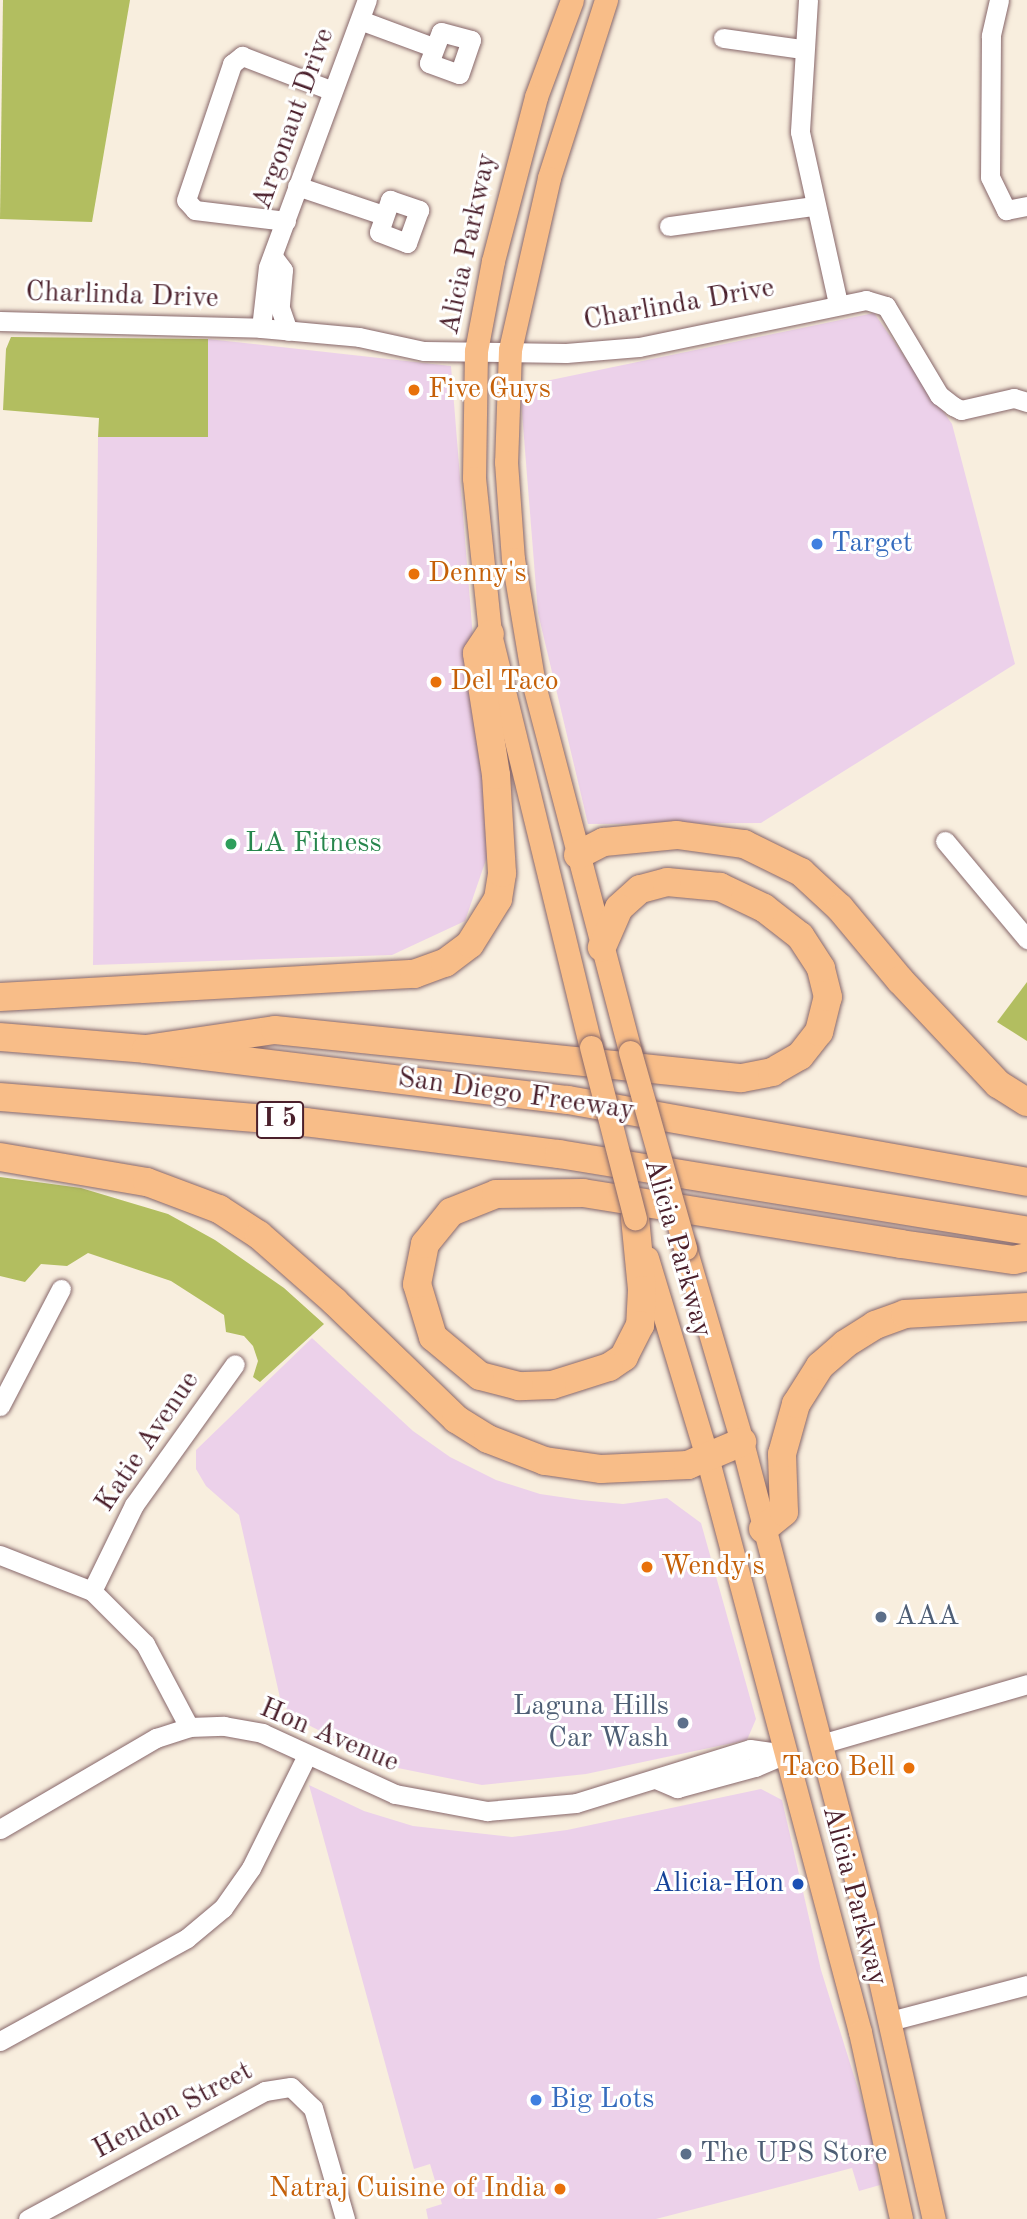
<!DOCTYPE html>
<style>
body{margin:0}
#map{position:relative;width:1027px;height:2219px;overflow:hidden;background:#f8eede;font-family:"Old Standard TT",serif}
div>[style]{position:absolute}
.built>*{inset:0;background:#ecd1ea}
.green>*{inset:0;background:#b2be60}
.roads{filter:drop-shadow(0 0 2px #87676a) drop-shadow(0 0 2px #87676a)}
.minor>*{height:19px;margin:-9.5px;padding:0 9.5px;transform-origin:9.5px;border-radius:9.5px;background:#fff}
.major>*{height:23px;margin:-11.5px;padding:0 11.5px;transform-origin:11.5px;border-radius:11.5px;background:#f8bd88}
.highway>*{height:28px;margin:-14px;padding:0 14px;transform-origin:14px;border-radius:14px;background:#f8bd88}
.bridges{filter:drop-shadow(0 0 2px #87676a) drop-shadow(0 0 2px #87676a)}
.major-bridge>*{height:23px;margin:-11.5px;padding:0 11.5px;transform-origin:11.5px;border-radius:11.5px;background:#f8bd88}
.dots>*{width:19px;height:19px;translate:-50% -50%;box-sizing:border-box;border:4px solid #fff;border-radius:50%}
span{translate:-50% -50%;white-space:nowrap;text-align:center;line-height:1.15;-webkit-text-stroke:6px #fff;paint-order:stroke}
.shield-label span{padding:2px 5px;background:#fff;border:2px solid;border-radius:5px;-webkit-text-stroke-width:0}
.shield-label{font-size:26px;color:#4a1f2b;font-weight:700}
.street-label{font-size:28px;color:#4a1f2b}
.food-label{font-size:28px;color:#c56008}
.left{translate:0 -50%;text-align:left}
.right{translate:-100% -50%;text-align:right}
.shop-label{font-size:28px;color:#366cbe}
.leisure-label{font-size:28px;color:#27864d}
.service-label{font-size:28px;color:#4e5e75}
.transit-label{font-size:28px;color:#164399}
</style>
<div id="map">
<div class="built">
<div style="clip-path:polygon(874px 313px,952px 424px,1015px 664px,761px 823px,588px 824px,538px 613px,521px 400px,541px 382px)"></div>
<div style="clip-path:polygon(208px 339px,451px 366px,490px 848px,465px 921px,392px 955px,93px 965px,98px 437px,208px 437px)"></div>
<div style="clip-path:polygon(312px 1338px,413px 1431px,450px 1457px,496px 1480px,540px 1494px,581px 1500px,623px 1504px,667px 1498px,701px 1523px,756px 1719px,747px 1740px,586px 1774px,482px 1785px,388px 1766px,291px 1716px,280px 1698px,239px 1515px,206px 1486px,196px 1469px,196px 1450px)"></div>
<div style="clip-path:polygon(309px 1785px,364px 1811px,413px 1826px,512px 1837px,567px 1830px,761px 1789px,782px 1800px,821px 1970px,869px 2124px,880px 2185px,859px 2191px,852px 2168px,656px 2219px,428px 2219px,426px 2209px,442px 2204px,430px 2164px,414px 2169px)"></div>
</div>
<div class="green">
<div style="clip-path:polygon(3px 0,130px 0,92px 222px,0 219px)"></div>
<div style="clip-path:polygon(11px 337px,208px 339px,208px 437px,98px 437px,99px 418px,3px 410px,6px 349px)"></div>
<div style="clip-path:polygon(1027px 982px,1027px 1041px,997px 1022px)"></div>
<div style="clip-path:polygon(0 1177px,81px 1188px,168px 1214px,215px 1240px,284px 1288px,324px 1324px,260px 1382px,253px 1377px,258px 1361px,253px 1346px,244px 1336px,226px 1332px,224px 1315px,171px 1281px,88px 1253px,67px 1266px,41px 1264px,25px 1282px,0 1276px)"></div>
</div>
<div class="roads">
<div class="minor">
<div style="left:808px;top:0;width:132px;rotate:93.5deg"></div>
<div style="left:800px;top:132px;width:175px;rotate:77.5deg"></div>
<div style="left:999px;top:0;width:37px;rotate:103deg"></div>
<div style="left:991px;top:36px;width:141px;rotate:90.4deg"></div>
<div style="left:990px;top:177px;width:37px;rotate:64deg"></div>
<div style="left:1006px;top:210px;width:21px;rotate:-11deg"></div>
<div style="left:360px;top:20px;width:78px;rotate:20.3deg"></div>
<div style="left:441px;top:32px;width:31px;rotate:15deg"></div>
<div style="left:471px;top:40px;width:36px;rotate:109deg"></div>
<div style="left:459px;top:74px;width:32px;rotate:-160deg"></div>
<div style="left:429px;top:63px;width:33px;rotate:-69deg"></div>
<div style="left:723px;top:38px;width:80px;rotate:7.9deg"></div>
<div style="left:297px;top:186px;width:91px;rotate:18.6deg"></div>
<div style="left:390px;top:200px;width:31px;rotate:19deg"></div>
<div style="left:419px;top:210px;width:35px;rotate:110deg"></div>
<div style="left:407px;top:243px;width:30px;rotate:-159deg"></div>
<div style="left:379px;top:232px;width:34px;rotate:-71deg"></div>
<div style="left:286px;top:221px;width:92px;rotate:-173.1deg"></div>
<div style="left:195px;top:210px;width:13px;rotate:-132deg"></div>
<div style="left:186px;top:200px;width:144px;rotate:-71.3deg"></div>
<div style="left:232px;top:64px;width:13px;rotate:-39deg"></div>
<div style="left:242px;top:56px;width:97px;rotate:21deg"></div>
<div style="left:669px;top:226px;width:146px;rotate:-7.9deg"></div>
<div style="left:274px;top:258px;width:15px;rotate:53deg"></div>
<div style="left:283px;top:270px;width:38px;rotate:95deg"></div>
<div style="left:280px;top:308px;width:24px;rotate:71deg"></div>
<div style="left:0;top:321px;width:261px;rotate:1.5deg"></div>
<div style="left:261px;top:328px;width:98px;rotate:5.2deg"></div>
<div style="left:359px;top:337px;width:66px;rotate:12.2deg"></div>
<div style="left:424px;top:351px;width:142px;rotate:0.8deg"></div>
<div style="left:566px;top:353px;width:73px;rotate:-4.7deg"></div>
<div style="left:639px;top:347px;width:232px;rotate:-11.7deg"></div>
<div style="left:866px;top:300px;width:21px;rotate:17deg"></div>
<div style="left:886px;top:306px;width:104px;rotate:59.2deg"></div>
<div style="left:939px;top:395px;width:18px;rotate:38deg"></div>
<div style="left:953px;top:406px;width:9px;rotate:27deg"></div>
<div style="left:961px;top:410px;width:54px;rotate:-12.8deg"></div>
<div style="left:1014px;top:398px;width:14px;rotate:17deg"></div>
<div style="left:261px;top:328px;width:61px;rotate:-83.5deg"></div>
<div style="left:268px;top:267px;width:285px;rotate:-69.7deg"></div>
<div style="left:945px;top:841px;width:128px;rotate:50.1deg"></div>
<div style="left:0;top:1406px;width:132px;rotate:-62.5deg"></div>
<div style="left:0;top:1555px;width:99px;rotate:21.4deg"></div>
<div style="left:92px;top:1591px;width:75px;rotate:45deg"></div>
<div style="left:145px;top:1644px;width:94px;rotate:62.1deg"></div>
<div style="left:92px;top:1591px;width:96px;rotate:-64deg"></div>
<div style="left:134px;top:1505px;width:173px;rotate:-54.4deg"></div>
<div style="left:821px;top:1744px;width:215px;rotate:-16.2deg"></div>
<div style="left:658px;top:1780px;width:21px;rotate:23deg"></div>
<div style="left:677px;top:1788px;width:81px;rotate:-15.1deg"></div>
<div style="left:755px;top:1767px;width:33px;rotate:-23deg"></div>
<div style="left:0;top:1829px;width:181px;rotate:-30.3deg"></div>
<div style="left:156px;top:1738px;width:35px;rotate:-18deg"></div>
<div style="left:189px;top:1727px;width:35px;rotate:-2deg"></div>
<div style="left:224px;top:1726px;width:39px;rotate:10deg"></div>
<div style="left:262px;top:1733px;width:146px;rotate:24.6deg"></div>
<div style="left:395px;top:1794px;width:94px;rotate:10.5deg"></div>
<div style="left:487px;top:1811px;width:89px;rotate:-5.1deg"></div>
<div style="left:576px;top:1803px;width:182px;rotate:-17.2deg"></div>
<div style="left:750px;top:1749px;width:35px;rotate:8deg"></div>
<div style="left:890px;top:2021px;width:142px;rotate:-14.7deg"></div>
<div style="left:0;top:2041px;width:213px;rotate:-28.8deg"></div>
<div style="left:187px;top:1938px;width:47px;rotate:-39.8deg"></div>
<div style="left:223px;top:1908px;width:49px;rotate:-55deg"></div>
<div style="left:251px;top:1868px;width:126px;rotate:-63.6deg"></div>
<div style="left:28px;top:2219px;width:269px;rotate:-28.4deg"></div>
<div style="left:265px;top:2091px;width:26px;rotate:-9deg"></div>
<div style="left:291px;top:2087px;width:30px;rotate:44deg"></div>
<div style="left:313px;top:2108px;width:116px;rotate:73.9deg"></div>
</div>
<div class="major">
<div style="left:572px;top:0;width:103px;rotate:110.4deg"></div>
<div style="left:536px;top:97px;width:170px;rotate:104.7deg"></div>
<div style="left:493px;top:261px;width:92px;rotate:100.7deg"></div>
<div style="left:476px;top:351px;width:127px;rotate:90.9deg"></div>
<div style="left:474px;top:478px;width:157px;rotate:84.1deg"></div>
<div style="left:490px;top:634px;width:425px;rotate:76.3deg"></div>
<div style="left:606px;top:0;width:187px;rotate:107.8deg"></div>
<div style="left:549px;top:178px;width:176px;rotate:102.8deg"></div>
<div style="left:510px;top:350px;width:112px;rotate:92deg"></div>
<div style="left:506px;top:462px;width:97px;rotate:85.9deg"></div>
<div style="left:513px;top:559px;width:128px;rotate:80.5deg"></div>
<div style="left:534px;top:685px;width:379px;rotate:75.3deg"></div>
<div style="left:685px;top:1248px;width:202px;rotate:73.6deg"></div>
<div style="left:742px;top:1442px;width:488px;rotate:75.4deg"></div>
<div style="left:865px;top:1914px;width:313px;rotate:77.3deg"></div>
<div style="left:647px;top:1258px;width:208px;rotate:73.2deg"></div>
<div style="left:707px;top:1457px;width:595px;rotate:75.1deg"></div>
<div style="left:860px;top:2032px;width:191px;rotate:77.6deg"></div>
</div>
<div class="highway">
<div style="left:578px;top:855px;width:29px;rotate:-27deg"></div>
<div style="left:604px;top:842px;width:73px;rotate:-5.5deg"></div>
<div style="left:677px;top:835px;width:68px;rotate:7.7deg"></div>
<div style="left:744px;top:844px;width:64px;rotate:26.2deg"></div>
<div style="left:801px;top:872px;width:53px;rotate:42.7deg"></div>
<div style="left:840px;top:908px;width:94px;rotate:50.2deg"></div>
<div style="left:900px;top:980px;width:143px;rotate:46.7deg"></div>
<div style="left:998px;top:1084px;width:34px;rotate:32deg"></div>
<div style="left:0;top:997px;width:415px;rotate:-3.2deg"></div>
<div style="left:414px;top:974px;width:33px;rotate:-20deg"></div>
<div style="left:445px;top:963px;width:31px;rotate:-37deg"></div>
<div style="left:470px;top:944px;width:53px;rotate:-58.1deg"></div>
<div style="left:498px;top:899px;width:26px;rotate:-81deg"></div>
<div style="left:502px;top:873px;width:98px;rotate:-93.5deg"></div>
<div style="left:496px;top:775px;width:123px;rotate:-98.9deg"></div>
<div style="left:477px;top:653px;width:23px;rotate:-56deg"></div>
<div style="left:0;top:1037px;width:146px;rotate:4.7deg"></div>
<div style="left:146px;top:1049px;width:425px;rotate:6.9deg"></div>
<div style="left:568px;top:1100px;width:466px;rotate:10.1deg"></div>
<div style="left:146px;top:1049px;width:130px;rotate:-8.4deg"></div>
<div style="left:275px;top:1030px;width:469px;rotate:5.9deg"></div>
<div style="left:742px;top:1078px;width:31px;rotate:-11deg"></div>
<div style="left:772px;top:1072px;width:32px;rotate:-30deg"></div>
<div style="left:800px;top:1056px;width:31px;rotate:-52deg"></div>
<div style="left:819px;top:1032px;width:36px;rotate:-76deg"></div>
<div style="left:828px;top:997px;width:30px;rotate:-104deg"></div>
<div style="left:821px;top:968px;width:38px;rotate:-123deg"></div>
<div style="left:800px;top:936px;width:46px;rotate:-142.1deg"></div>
<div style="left:764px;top:908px;width:49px;rotate:-154.5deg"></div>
<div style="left:720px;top:887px;width:53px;rotate:-174.6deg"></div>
<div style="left:667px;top:882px;width:28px;rotate:165deg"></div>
<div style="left:640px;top:889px;width:28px;rotate:138deg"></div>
<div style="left:619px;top:908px;width:43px;rotate:113.6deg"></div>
<div style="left:0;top:1097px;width:306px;rotate:4.7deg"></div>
<div style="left:305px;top:1122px;width:256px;rotate:7.2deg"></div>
<div style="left:559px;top:1154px;width:474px;rotate:9.3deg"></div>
<div style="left:0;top:1157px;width:149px;rotate:9.7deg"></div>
<div style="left:147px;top:1182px;width:77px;rotate:20.6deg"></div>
<div style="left:219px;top:1209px;width:48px;rotate:33deg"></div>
<div style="left:259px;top:1235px;width:100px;rotate:41.3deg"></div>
<div style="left:334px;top:1301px;width:170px;rotate:44deg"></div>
<div style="left:456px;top:1419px;width:38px;rotate:32deg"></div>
<div style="left:488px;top:1439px;width:61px;rotate:21.1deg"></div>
<div style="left:545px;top:1461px;width:57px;rotate:8.1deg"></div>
<div style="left:601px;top:1469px;width:87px;rotate:-2.6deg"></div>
<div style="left:688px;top:1465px;width:59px;rotate:-23.1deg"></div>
<div style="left:635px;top:1218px;width:72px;rotate:84.4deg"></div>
<div style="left:642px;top:1290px;width:35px;rotate:93deg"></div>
<div style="left:640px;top:1325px;width:36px;rotate:117deg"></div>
<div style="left:624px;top:1357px;width:18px;rotate:146deg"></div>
<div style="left:609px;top:1367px;width:60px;rotate:162.5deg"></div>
<div style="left:552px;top:1385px;width:33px;rotate:178deg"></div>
<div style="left:519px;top:1386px;width:40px;rotate:-165.6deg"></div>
<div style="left:480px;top:1376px;width:61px;rotate:-140.3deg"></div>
<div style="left:433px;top:1337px;width:55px;rotate:-106.8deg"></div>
<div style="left:417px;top:1284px;width:41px;rotate:-78.7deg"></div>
<div style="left:425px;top:1244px;width:41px;rotate:-50.9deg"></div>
<div style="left:451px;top:1212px;width:48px;rotate:-21.8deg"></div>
<div style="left:496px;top:1194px;width:87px;rotate:-0.7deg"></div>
<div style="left:583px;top:1193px;width:322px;rotate:9.1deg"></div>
<div style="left:901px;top:1244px;width:114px;rotate:8.1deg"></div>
<div style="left:1014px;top:1260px;width:13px;rotate:-13deg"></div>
<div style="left:763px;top:1529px;width:27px;rotate:-39deg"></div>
<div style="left:784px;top:1512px;width:58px;rotate:-92deg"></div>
<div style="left:782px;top:1454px;width:52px;rotate:-74.4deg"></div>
<div style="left:796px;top:1404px;width:45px;rotate:-57.7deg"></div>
<div style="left:820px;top:1366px;width:33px;rotate:-41deg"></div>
<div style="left:845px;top:1344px;width:36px;rotate:-32deg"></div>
<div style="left:875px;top:1325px;width:32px;rotate:-20deg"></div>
<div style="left:905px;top:1314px;width:122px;rotate:-3.3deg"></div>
</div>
</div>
<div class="bridges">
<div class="major-bridge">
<div style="left:591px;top:1047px;width:177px;rotate:75.6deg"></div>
<div style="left:630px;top:1052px;width:204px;rotate:74.3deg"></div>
</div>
</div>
<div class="dots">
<div style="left:414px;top:390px;background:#e8710a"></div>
<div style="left:817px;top:544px;background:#3f7fe0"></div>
<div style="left:414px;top:574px;background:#e8710a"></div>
<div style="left:436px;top:682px;background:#e8710a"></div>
<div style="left:231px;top:844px;background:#2e9e5b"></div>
<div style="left:647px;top:1567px;background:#e8710a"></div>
<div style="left:881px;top:1617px;background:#5c6f8a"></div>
<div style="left:683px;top:1723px;background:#5c6f8a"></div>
<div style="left:909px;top:1768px;background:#e8710a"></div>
<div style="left:798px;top:1884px;background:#1a4fb4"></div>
<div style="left:536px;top:2100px;background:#3f7fe0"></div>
<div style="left:686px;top:2154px;background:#5c6f8a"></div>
<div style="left:560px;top:2189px;background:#e8710a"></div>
</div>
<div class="shield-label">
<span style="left:280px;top:1120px">I 5</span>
</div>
<div class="street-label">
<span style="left:294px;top:119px;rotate:-70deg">Argonaut Drive</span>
<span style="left:469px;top:244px;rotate:-78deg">Alicia Parkway</span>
<span style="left:122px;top:296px;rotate:2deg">Charlinda Drive</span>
<span style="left:679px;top:305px;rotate:-10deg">Charlinda Drive</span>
<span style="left:516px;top:1095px;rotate:8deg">San Diego Freeway</span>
<span style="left:677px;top:1248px;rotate:74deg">Alicia Parkway</span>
<span style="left:148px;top:1442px;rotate:-56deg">Katie Avenue</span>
<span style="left:329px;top:1736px;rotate:23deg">Hon Avenue</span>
<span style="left:854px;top:1896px;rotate:75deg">Alicia Parkway</span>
<span style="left:173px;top:2111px;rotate:-28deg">Hendon Street</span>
</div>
<div class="food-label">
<span class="left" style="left:428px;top:390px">Five Guys</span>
<span class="left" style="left:428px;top:574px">Denny's</span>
<span class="left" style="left:450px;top:682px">Del Taco</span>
<span class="left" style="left:661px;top:1567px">Wendy's</span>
<span class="right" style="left:895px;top:1768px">Taco Bell</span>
<span class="right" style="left:546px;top:2189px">Natraj Cuisine of India</span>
</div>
<div class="shop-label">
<span class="left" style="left:831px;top:544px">Target</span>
<span class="left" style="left:550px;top:2100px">Big Lots</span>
</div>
<div class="leisure-label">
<span class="left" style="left:245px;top:844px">LA Fitness</span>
</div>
<div class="service-label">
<span class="left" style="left:895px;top:1617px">AAA</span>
<span class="right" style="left:669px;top:1723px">Laguna Hills<br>Car Wash</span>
<span class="left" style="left:700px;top:2154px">The UPS Store</span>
</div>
<div class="transit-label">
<span class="right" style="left:784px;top:1884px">Alicia-Hon</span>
</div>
</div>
